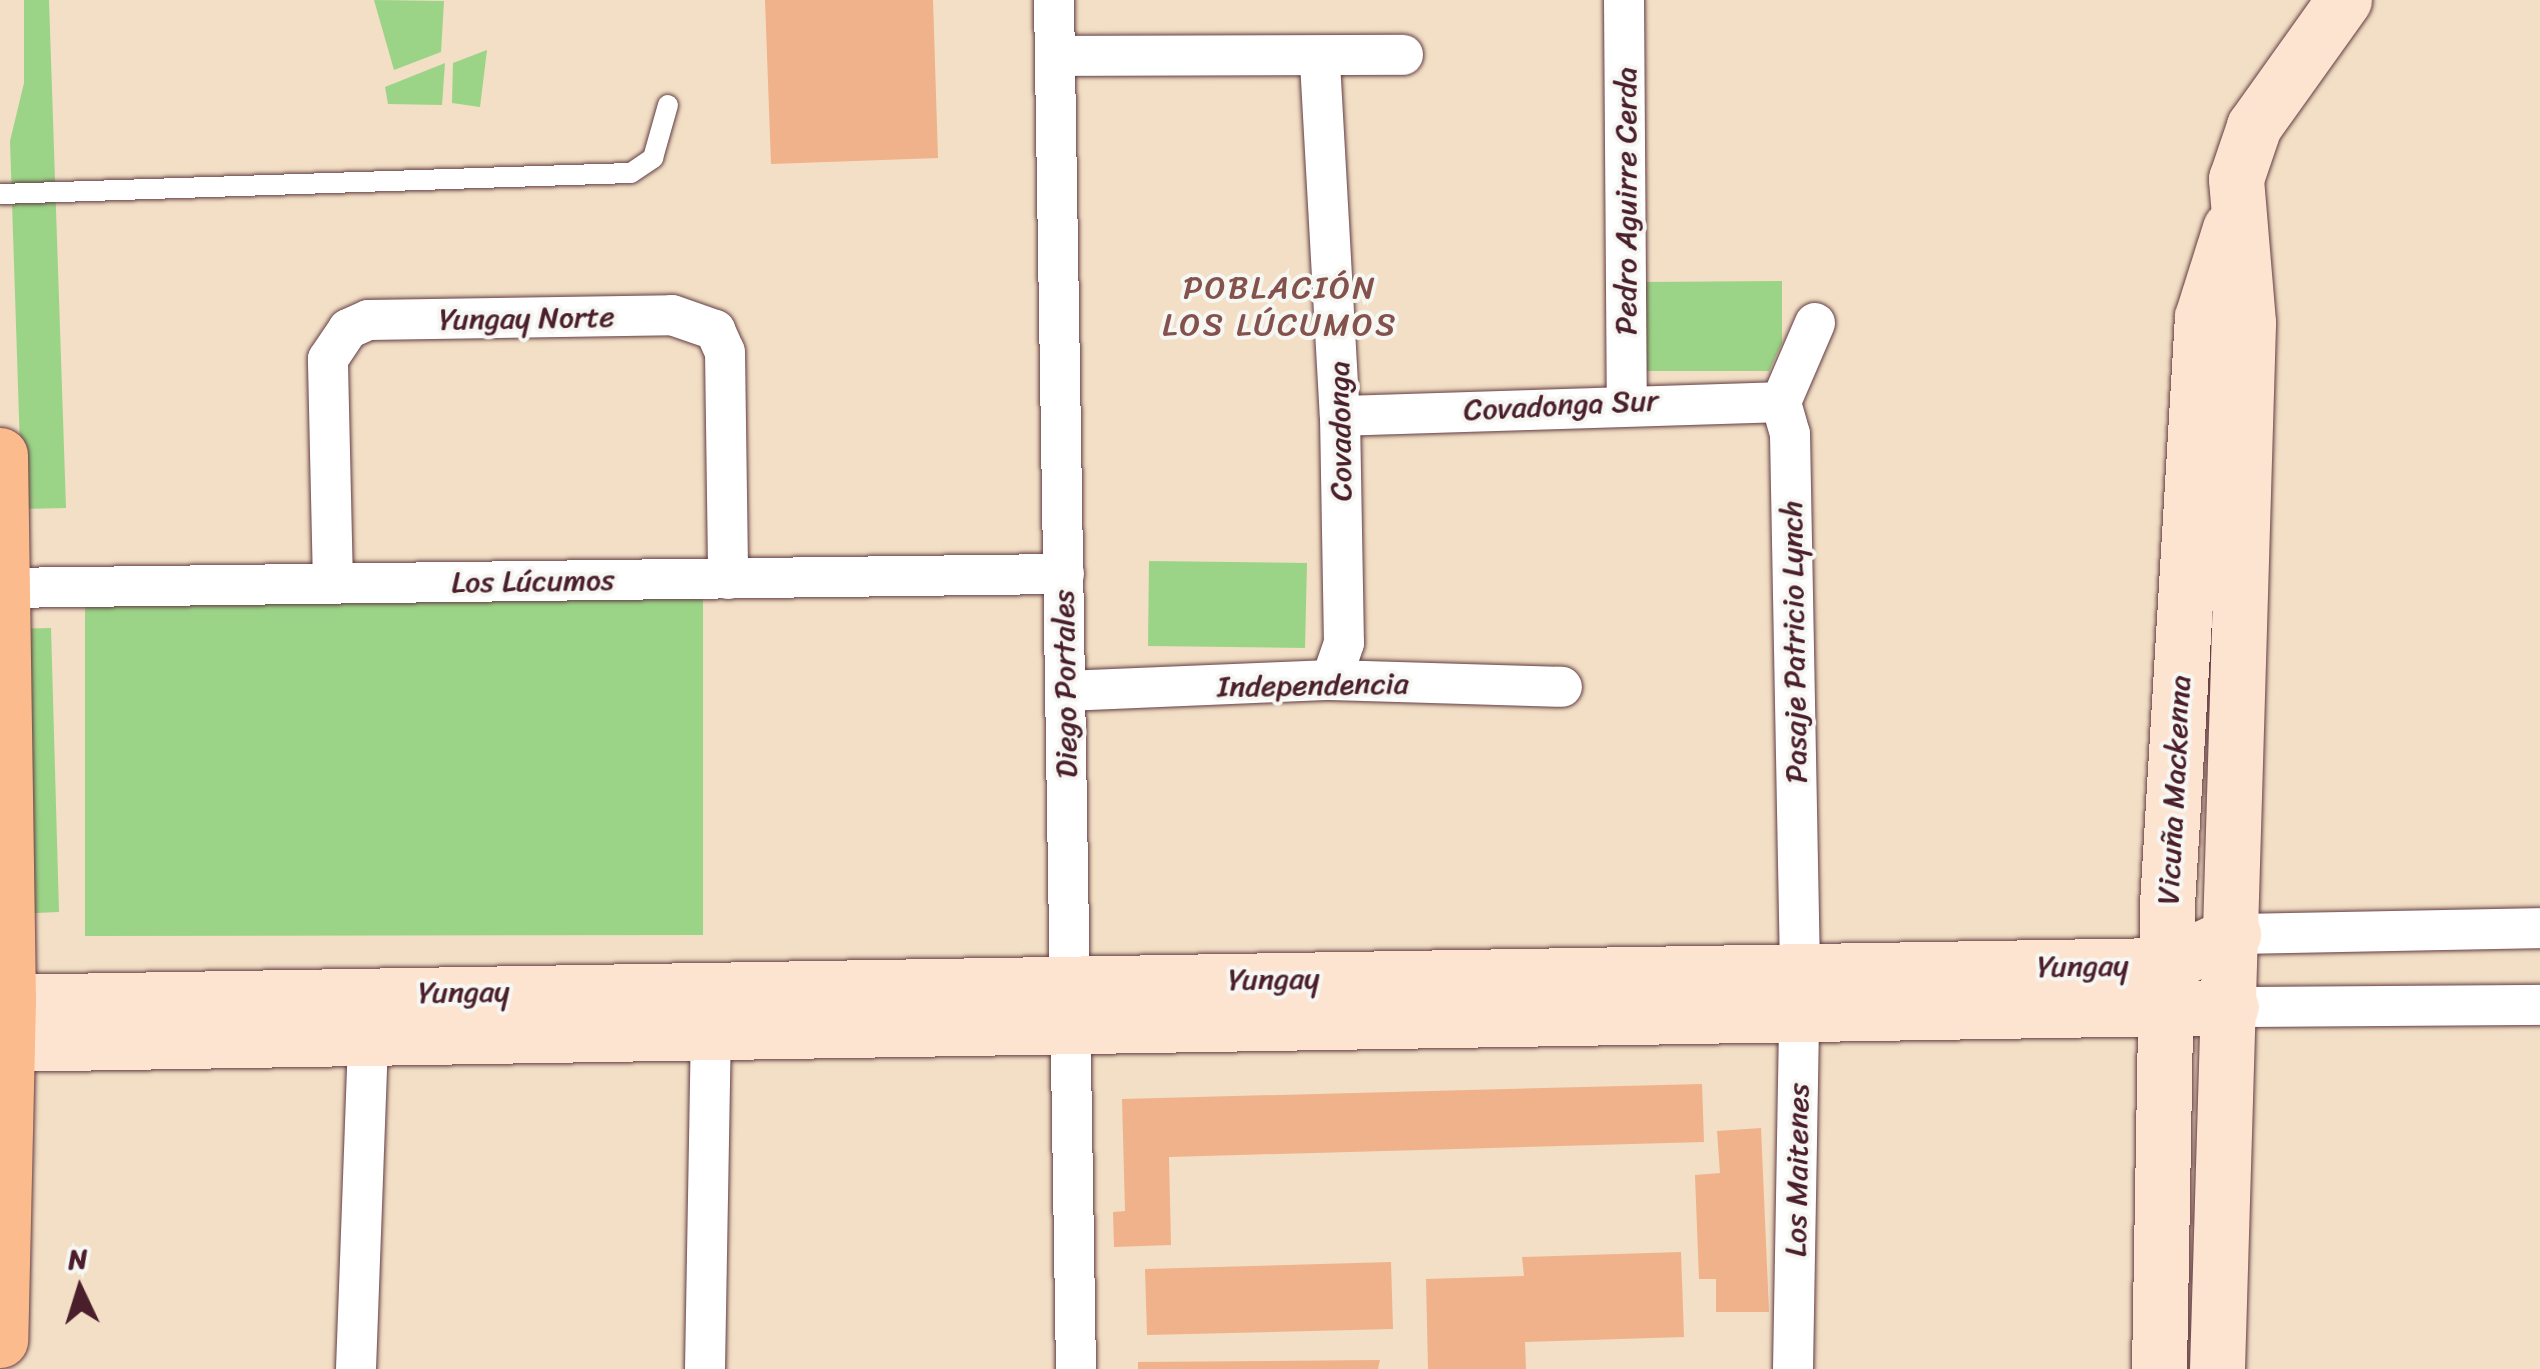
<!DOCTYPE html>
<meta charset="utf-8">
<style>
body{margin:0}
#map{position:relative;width:2540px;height:1369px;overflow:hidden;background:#f2dfc5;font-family:Sriracha,sans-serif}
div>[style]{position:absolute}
.green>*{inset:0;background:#9bd487}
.building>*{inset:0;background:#efb28b}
.roads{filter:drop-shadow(0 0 2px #633c42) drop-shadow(0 0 2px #633c42)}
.lane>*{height:20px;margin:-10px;padding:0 10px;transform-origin:10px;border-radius:10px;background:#fff}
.street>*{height:40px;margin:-20px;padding:0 20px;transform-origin:20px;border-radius:20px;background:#fff}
.secondary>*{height:55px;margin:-27.5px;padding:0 27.5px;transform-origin:27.5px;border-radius:27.5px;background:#fde4d1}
.primary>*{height:55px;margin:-27.5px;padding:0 27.5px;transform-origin:27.5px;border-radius:27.5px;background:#fbbb8d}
span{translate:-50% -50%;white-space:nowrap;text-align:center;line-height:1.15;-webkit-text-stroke:8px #f6f6f2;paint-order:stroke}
.street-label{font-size:30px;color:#4a1f2b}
.neighbourhood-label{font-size:32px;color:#84524d;letter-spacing:2.5px}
.north{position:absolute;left:30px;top:1239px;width:100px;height:100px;-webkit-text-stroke:8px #f6f6f2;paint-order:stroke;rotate:356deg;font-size:28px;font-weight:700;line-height:40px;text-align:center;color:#4a1f2b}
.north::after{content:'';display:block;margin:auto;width:35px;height:45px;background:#4a1f2b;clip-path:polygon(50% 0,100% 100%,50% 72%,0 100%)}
</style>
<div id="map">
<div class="green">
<div style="clip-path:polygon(24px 0,49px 0,66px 508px,22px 509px,10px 141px,24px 83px)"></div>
<div style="clip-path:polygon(374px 0,444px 1px,441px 52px,394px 70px)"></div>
<div style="clip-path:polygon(487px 50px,480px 107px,452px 103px,453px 63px)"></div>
<div style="clip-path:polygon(445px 63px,442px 105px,388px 104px,385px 87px)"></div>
<div style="clip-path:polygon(1782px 281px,1782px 343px,1769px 371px,1643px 371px,1643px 282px)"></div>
<div style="clip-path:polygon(1149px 561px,1307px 563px,1305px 648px,1148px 646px)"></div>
<div style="clip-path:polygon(85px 596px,703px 596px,703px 935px,85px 936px)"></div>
<div style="clip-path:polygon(51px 628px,59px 912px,13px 914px,12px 629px)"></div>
</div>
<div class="building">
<div style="clip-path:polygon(765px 0,933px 0,938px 158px,771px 164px)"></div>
<div style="clip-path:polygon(1702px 1084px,1704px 1142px,1169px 1157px,1171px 1245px,1114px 1247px,1113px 1212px,1125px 1211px,1122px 1099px)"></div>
<div style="clip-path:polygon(1761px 1128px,1769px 1312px,1716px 1312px,1716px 1279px,1699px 1279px,1695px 1175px,1720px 1173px,1717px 1131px)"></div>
<div style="clip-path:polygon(1681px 1252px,1684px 1337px,1525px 1342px,1526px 1369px,1428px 1369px,1426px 1279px,1524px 1276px,1522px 1257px)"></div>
<div style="clip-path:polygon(1391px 1262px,1393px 1329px,1147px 1335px,1145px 1269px)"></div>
<div style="clip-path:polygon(1380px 1360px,1378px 1369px,1138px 1369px,1138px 1362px)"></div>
</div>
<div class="roads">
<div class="lane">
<div style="left:0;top:194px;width:631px;rotate:-1.91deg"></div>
<div style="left:631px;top:173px;width:27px;rotate:-34deg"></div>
<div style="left:653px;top:158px;width:55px;rotate:-74.2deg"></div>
</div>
<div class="street">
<div style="left:1054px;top:0;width:1369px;rotate:89.08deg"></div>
<div style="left:1624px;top:0;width:402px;rotate:89.6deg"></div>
<div style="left:1055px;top:56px;width:348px;rotate:-0.2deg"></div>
<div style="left:1320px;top:62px;width:355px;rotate:86.8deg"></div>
<div style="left:1340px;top:416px;width:227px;rotate:89deg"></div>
<div style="left:1344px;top:643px;width:39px;rotate:109deg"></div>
<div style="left:1340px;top:416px;width:441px;rotate:-1.8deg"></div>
<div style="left:333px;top:584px;width:225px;rotate:-91.3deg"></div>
<div style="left:328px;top:359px;width:36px;rotate:-56deg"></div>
<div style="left:348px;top:329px;width:22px;rotate:-24deg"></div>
<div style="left:368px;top:320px;width:304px;rotate:-0.9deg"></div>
<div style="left:672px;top:315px;width:46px;rotate:19.2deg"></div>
<div style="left:715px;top:330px;width:24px;rotate:66deg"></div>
<div style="left:725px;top:352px;width:227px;rotate:89.2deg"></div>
<div style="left:2px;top:588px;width:1062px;rotate:-0.76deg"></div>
<div style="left:1065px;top:691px;width:266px;rotate:-2.4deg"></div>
<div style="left:1331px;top:680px;width:231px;rotate:1.7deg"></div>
<div style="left:2233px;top:934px;width:307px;rotate:-1.1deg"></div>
<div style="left:2231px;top:1007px;width:309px;rotate:-0.4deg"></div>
<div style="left:356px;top:1369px;width:356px;rotate:-87.9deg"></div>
<div style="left:705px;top:1369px;width:361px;rotate:-89deg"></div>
<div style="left:1793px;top:1369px;width:399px;rotate:-89deg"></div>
<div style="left:1800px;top:970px;width:536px;rotate:-91.07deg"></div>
<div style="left:1790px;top:434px;width:33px;rotate:-106deg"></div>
<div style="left:1781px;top:402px;width:86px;rotate:-66.7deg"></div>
</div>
<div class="secondary">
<div style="left:0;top:1002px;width:2165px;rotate:-0.98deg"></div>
<div style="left:2165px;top:965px;width:75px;rotate:-24.5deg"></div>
<div style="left:0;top:1044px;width:2231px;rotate:-0.95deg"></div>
<div style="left:2159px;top:1369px;width:465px;rotate:-89deg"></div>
<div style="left:2167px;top:904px;width:588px;rotate:-86.59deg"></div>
<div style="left:2202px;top:317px;width:93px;rotate:-72.5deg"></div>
<div style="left:2217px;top:1369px;width:1047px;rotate:-88.3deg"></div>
<div style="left:2248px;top:322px;width:144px;rotate:-94.8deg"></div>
<div style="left:2236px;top:179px;width:56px;rotate:-71.2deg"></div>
<div style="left:2254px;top:126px;width:155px;rotate:-54.5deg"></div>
</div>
<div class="primary">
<div style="left:0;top:455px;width:544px;rotate:89.16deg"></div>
<div style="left:8px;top:999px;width:341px;rotate:91.3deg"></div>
</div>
</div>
<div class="street-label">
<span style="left:1626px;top:201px;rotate:-90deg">Pedro Aguirre Cerda</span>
<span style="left:527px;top:318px;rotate:-1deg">Yungay Norte</span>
<span style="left:1561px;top:405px;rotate:-3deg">Covadonga Sur</span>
<span style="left:1340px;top:431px;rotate:-91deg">Covadonga</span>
<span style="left:533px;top:581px;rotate:-1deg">Los Lúcumos</span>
<span style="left:1794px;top:642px;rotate:-91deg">Pasaje Patricio Lynch</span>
<span style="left:1065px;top:684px;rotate:-91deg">Diego Portales</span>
<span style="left:1313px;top:685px;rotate:-1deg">Independencia</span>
<span style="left:2174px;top:790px;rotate:-87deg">Vicuña Mackenna</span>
<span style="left:2083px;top:966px;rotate:-1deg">Yungay</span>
<span style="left:1274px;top:979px;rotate:-1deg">Yungay</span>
<span style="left:464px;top:992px;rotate:-1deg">Yungay</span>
<span style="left:1797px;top:1170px;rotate:-89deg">Los Maitenes</span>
</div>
<div class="neighbourhood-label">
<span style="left:1280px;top:307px">POBLACIÓN<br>LOS LÚCUMOS</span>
</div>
<div class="north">N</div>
</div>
